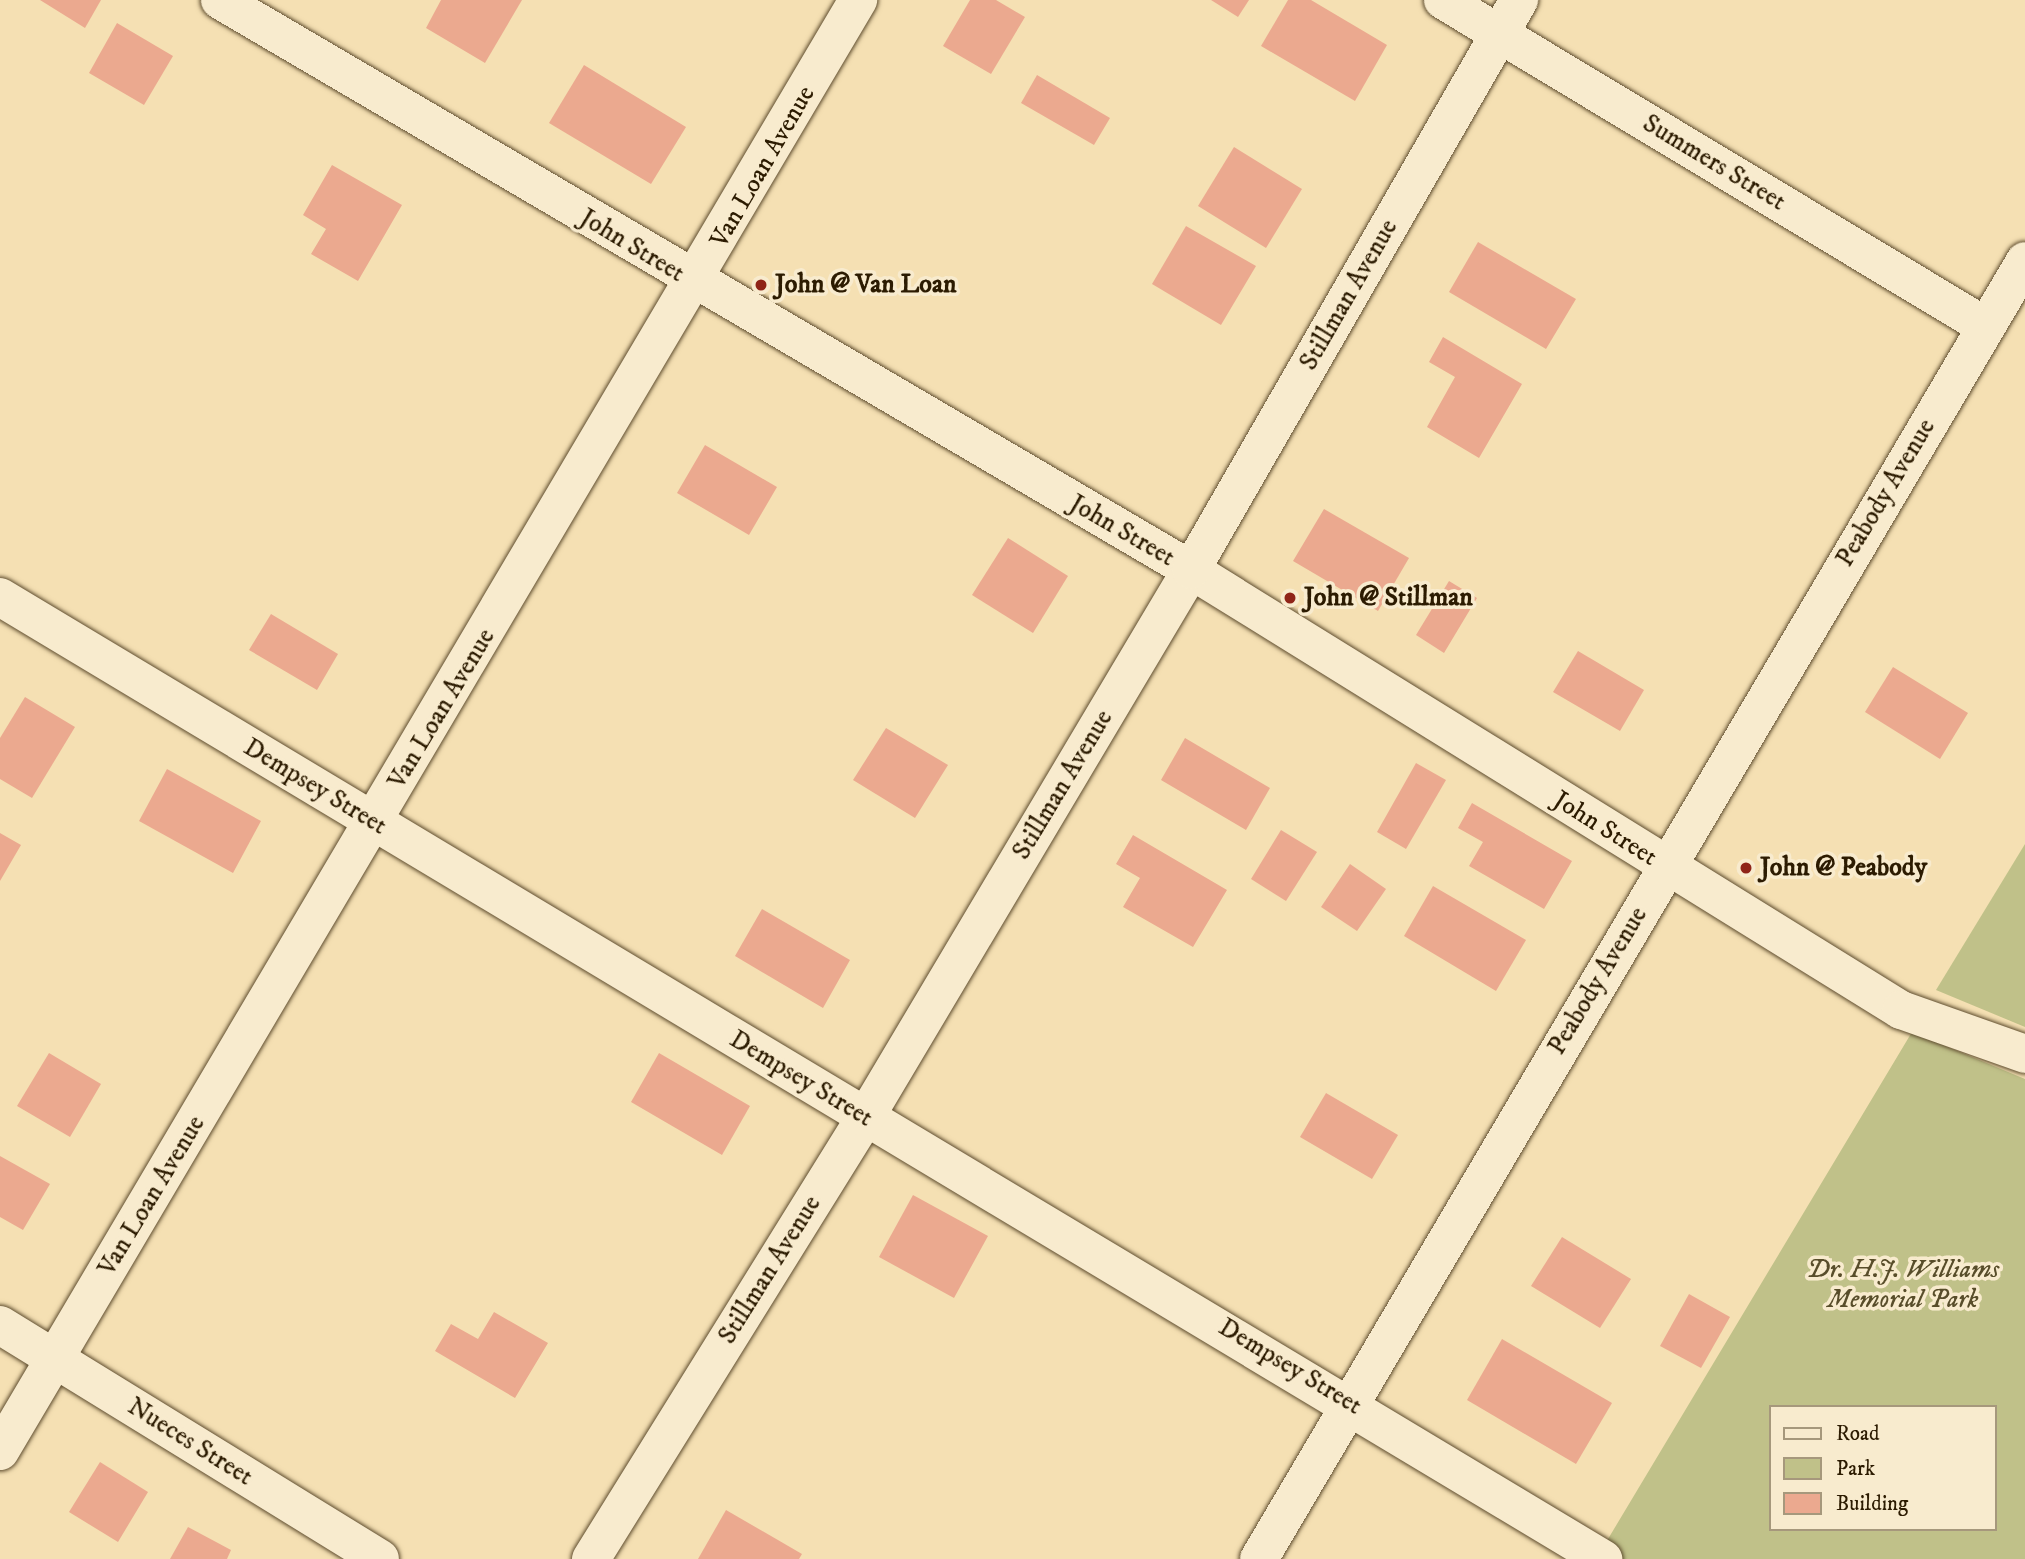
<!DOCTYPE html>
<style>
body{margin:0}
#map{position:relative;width:2025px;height:1559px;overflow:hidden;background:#f5e0b3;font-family:"IM FELL DW Pica",serif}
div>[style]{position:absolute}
.green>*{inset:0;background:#c0c189}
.building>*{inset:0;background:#eba98f}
.roads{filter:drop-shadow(0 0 2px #5e4c2e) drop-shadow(0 0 2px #5e4c2e)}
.minor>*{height:38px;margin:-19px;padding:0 19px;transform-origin:19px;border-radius:19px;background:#f8ebce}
.dots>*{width:19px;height:19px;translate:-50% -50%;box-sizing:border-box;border:4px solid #f8ebce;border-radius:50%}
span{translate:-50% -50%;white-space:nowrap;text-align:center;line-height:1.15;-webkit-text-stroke:7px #f8ebce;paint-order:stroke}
.street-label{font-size:26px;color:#2c1b01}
.poi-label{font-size:26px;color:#2c1b01;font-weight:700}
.left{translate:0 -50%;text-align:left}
.park-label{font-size:26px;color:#584d2a;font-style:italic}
.legend{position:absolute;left:1769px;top:1405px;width:228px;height:126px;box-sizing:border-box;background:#f8ebce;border:2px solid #a6987c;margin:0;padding:9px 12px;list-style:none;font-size:21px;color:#2c1b01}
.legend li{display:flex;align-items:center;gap:14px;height:35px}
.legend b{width:35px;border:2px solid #a6987c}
</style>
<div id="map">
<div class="green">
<div style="clip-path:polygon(2025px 844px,2025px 1027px,1936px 990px)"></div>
<div style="clip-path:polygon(evenodd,1912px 1032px,2025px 1079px,2025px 1559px,1596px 1559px,1912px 1032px,1771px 1407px,1995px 1407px,1995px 1529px,1771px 1529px,1771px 1407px)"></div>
</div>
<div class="building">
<div style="clip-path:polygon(40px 0,101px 0,85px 28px)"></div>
<div style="clip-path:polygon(441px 0,522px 0,485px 63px,426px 28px)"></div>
<div style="clip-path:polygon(970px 0,996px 0,1025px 17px,991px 74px,943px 46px)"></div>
<div style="clip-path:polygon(1211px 0,1249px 0,1238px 17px)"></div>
<div style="clip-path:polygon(1288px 0,1311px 0,1387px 45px,1355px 101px,1261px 46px)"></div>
<div style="clip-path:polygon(117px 23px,173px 56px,144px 105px,89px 73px)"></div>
<div style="clip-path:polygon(584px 65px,686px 127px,651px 184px,549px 123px)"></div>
<div style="clip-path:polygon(1037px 75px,1110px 118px,1094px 145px,1021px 103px)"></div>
<div style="clip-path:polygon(1234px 147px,1302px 189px,1266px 248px,1198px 206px)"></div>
<div style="clip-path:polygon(332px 165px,402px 205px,358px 281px,311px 254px,326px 229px,303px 215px)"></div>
<div style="clip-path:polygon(1186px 226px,1256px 266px,1221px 325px,1152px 284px)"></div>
<div style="clip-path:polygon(1478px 242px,1576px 299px,1546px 349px,1449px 292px)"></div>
<div style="clip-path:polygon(1443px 337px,1522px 384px,1479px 458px,1427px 427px,1455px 377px,1429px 362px)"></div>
<div style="clip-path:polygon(705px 445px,777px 487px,749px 535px,677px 493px)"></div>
<div style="clip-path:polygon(1324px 509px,1409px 558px,1378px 611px,1293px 561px)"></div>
<div style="clip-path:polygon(1008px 538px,1068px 576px,1033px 633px,972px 595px)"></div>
<div style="clip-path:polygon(1449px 581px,1477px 598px,1444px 653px,1416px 635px)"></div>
<div style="clip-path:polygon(271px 614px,338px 654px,317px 690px,249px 650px)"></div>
<div style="clip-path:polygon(1578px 651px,1644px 690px,1620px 731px,1553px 692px)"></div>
<div style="clip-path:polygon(1893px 667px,1968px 713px,1940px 759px,1865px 712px)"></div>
<div style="clip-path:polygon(25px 697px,75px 727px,32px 798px,0 779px,0 738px)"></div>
<div style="clip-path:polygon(886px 728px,948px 765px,915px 818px,853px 780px)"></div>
<div style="clip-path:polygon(1185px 738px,1270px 788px,1246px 830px,1161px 780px)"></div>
<div style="clip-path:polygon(1416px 763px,1446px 780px,1406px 849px,1377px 832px)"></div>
<div style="clip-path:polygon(167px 769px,261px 821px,233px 873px,139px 821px)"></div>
<div style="clip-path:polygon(1472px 803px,1572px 861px,1544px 909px,1469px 866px,1483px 842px,1458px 828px)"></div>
<div style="clip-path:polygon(1281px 830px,1317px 852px,1286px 901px,1251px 879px)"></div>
<div style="clip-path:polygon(0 833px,21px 845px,0 881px)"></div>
<div style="clip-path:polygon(1133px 835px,1227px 890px,1193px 947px,1123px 907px,1140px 878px,1116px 864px)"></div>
<div style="clip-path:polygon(1350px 864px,1386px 889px,1357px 931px,1321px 907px)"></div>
<div style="clip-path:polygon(1433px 886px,1526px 940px,1496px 991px,1404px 936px)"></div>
<div style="clip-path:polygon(762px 909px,850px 960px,823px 1008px,735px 956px)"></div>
<div style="clip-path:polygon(49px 1053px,101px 1084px,70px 1137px,17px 1106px)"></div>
<div style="clip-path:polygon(659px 1053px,750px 1106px,722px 1155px,631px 1102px)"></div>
<div style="clip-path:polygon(1326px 1093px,1398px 1135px,1372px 1179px,1300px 1137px)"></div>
<div style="clip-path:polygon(0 1156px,50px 1184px,23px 1230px,0 1217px)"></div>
<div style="clip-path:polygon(913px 1195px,988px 1236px,954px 1298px,879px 1257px)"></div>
<div style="clip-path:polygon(1562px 1237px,1631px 1279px,1600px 1328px,1531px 1286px)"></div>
<div style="clip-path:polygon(1689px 1294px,1730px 1317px,1701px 1368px,1660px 1346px)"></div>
<div style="clip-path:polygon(494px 1312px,548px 1343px,515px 1398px,435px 1351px,451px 1324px,478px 1339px)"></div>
<div style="clip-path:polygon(1502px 1339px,1612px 1403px,1576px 1464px,1467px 1400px)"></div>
<div style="clip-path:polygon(100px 1462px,148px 1492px,118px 1542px,69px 1512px)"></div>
<div style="clip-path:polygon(726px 1510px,802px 1554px,799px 1559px,698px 1559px)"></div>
<div style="clip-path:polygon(188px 1527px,231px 1550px,227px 1559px,170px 1559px)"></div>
</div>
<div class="roads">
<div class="minor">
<div style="left:220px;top:0;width:1126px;rotate:30.41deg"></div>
<div style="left:1191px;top:570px;width:835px;rotate:31.79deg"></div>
<div style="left:1901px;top:1010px;width:132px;rotate:19.5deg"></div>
<div style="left:1443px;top:0;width:632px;rotate:31.03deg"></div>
<div style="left:0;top:597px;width:1870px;rotate:30.97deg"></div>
<div style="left:0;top:1325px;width:446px;rotate:31.6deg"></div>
<div style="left:0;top:1451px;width:1686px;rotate:-59.4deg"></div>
<div style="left:591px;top:1559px;width:519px;rotate:-58.15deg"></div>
<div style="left:865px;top:1118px;width:638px;rotate:-59.25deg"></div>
<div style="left:1191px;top:570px;width:658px;rotate:-60.08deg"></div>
<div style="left:1259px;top:1559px;width:1507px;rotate:-59.45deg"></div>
</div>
</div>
<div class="dots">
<div style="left:761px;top:285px;background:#8f2418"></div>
<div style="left:1290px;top:598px;background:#8f2418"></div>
<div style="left:1746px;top:868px;background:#8f2418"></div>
</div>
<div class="street-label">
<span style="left:1714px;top:163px;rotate:31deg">Summers Street</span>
<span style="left:763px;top:167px;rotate:-60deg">Van Loan Avenue</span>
<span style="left:632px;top:246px;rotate:31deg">John Street</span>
<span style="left:1349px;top:295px;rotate:-60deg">Stillman Avenue</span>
<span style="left:1886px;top:493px;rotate:-59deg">Peabody Avenue</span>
<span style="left:1122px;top:531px;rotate:30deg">John Street</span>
<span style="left:442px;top:709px;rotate:-59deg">Van Loan Avenue</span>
<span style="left:1063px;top:785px;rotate:-59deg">Stillman Avenue</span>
<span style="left:315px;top:787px;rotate:31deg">Dempsey Street</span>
<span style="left:1605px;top:829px;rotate:32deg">John Street</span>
<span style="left:1598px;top:981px;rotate:-59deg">Peabody Avenue</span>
<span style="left:801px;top:1079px;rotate:31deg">Dempsey Street</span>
<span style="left:152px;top:1196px;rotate:-59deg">Van Loan Avenue</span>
<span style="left:770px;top:1270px;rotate:-58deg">Stillman Avenue</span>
<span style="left:1290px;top:1367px;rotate:31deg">Dempsey Street</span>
<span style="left:190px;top:1442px;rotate:32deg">Nueces Street</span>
</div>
<div class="poi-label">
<span class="left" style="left:775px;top:285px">John @ Van Loan</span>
<span class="left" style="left:1304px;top:598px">John @ Stillman</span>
<span class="left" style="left:1760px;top:868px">John @ Peabody</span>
</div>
<div class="park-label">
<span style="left:1903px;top:1285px">Dr. H.J. Williams<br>Memorial Park</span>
</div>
<ul class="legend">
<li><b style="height:9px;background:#f8ebce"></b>Road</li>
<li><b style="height:19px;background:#c0c189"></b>Park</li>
<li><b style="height:19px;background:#eba98f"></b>Building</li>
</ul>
</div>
